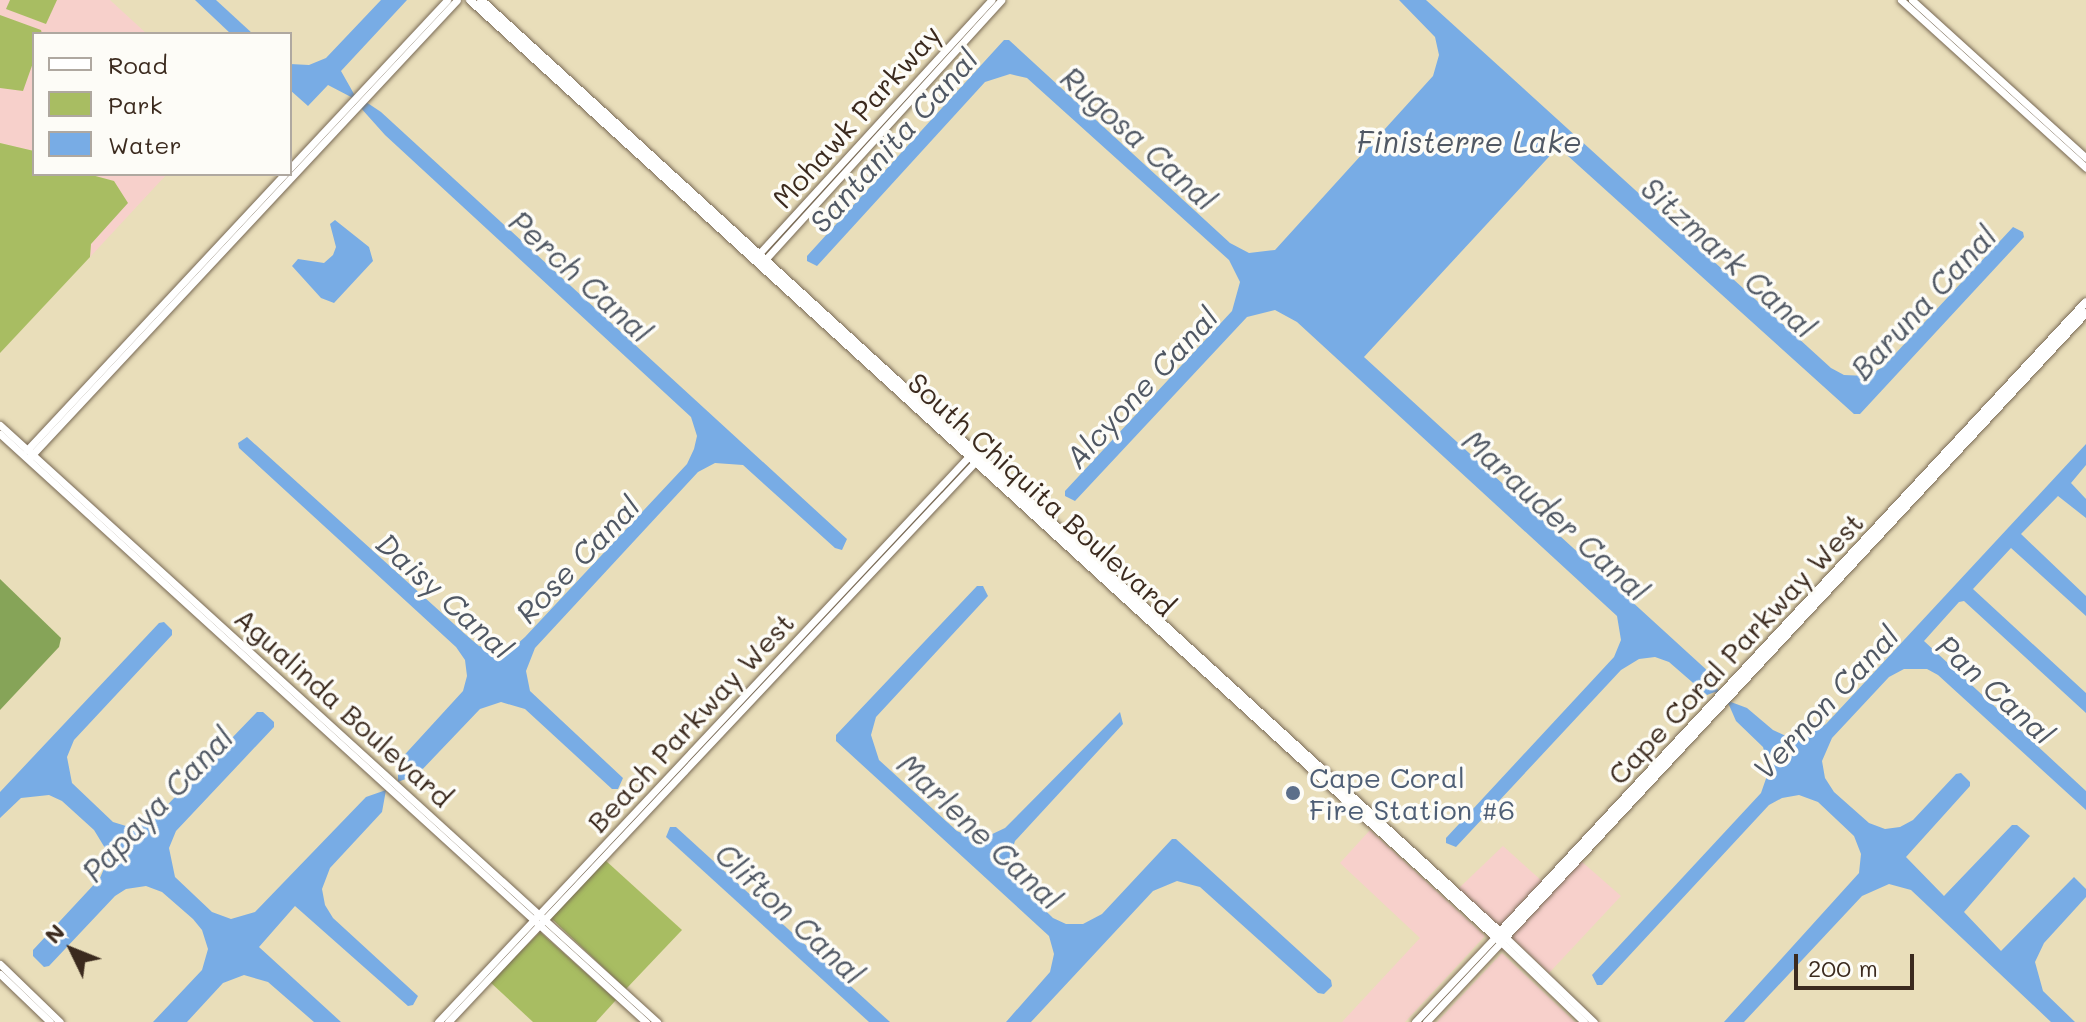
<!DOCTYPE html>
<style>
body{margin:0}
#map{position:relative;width:2086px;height:1022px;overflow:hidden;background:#e9deba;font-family:Mali,sans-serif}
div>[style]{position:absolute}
.built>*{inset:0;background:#f7d0cb}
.green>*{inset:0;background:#a8bd62}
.forest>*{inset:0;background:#86a458}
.water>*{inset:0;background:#78ace5}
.roads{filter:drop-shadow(0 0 2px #786955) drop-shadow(0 0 2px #786955)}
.secondary>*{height:7px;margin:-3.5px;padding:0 3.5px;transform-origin:3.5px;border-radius:3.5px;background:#fff}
.primary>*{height:8px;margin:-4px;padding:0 4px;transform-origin:4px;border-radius:4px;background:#fff}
.dots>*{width:22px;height:22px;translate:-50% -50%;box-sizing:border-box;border:4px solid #fdfcf7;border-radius:50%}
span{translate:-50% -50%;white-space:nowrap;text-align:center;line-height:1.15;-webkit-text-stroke:7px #fdfcf7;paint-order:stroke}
.street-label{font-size:28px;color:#3b2a1e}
.service-label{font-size:28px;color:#4e5e75}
.left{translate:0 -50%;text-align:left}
.water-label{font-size:30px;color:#505864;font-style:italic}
.legend{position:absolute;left:32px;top:32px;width:260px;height:144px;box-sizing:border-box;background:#fdfcf7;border:2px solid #afa8a0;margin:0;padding:10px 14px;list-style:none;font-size:24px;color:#3b2a1e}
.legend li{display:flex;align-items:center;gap:16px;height:40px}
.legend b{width:40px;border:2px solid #afa8a0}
.north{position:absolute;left:32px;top:910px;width:80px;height:80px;-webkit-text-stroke:6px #fdfcf7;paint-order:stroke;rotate:313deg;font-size:22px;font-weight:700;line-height:32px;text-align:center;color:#3b2a1e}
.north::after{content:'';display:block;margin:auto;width:28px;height:36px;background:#3b2a1e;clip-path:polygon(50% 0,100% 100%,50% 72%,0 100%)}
.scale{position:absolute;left:1794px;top:954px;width:120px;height:36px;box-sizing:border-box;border:4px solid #3b2a1e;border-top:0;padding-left:10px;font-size:24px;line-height:28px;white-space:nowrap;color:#3b2a1e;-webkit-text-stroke:6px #fdfcf7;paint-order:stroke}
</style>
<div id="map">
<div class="built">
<div style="clip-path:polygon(0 0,110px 0,147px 34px,34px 34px,34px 151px,0 143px)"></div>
<div style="clip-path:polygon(88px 174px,167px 174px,90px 257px,91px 244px,127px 203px,114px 181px)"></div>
<div style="clip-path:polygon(1370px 830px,1485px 936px,1405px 1022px,1342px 1022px,1420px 938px,1340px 863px)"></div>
<div style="clip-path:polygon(1503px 846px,1543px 882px,1500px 929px,1458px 889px)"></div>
<div style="clip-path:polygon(1581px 861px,1621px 896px,1549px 973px,1511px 937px)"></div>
<div style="clip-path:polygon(1502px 953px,1575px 1022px,1437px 1022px)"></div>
</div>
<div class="green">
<div style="clip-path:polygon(10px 0,57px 0,46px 24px,6px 9px)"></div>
<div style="clip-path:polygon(0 15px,41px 30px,42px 34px,34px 34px,34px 60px,23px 91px,0 88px)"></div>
<div style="clip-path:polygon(0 143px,34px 151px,34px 174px,88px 174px,114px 181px,128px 203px,91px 244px,90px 257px,0 353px)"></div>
<div style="clip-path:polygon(605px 860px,682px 930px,626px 989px,551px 918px)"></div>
<div style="clip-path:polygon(540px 932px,616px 1000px,596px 1022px,533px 1022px,490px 982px)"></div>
</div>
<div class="forest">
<div style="clip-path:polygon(0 579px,61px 638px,59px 647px,0 710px)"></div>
</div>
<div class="water">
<div style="clip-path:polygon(195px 0,216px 0,253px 34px,231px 34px)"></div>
<div style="clip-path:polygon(381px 0,407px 0,341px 71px,354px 94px,381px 112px,847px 539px,842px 550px,835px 548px,743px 465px,715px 463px,698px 472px,535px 648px,526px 671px,530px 691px,623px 778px,618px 789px,612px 789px,525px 709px,501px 702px,480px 709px,418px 774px,398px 782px,398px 762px,463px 691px,467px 676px,465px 660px,456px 647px,239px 448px,238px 443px,247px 437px,465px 634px,479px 646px,496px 650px,516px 645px,525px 637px,687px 464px,694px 449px,697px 436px,691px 417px,385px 135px,351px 97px,328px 85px,308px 106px,290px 90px,290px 64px,309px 65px,326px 58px)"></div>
<div style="clip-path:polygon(1399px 0,1426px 0,1831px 368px,1844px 375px,1867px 376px,1883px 367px,2013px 227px,2023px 232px,2024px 237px,1860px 414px,1854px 414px,1558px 147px,1364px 357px,1710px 673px,1718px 690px,1731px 702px,1747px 708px,1773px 730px,1788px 737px,1809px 735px,1826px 724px,2086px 444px,2086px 465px,2071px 483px,2086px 499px,2086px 518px,2058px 496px,2021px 534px,2086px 596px,2086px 616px,2011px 548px,1973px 589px,2086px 693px,2086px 713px,1964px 601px,1959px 602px,1924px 641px,2086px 791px,2086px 810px,1938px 675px,1927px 669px,1904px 669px,1889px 677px,1832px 738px,1822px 761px,1825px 778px,1834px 792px,1869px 823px,1885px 829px,1900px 827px,1913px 820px,1956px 774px,1961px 773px,1970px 782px,1970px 786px,1906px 857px,1944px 896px,2012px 825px,2017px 825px,2030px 836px,1964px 912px,2001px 951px,2074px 877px,2086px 889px,2086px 897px,2044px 943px,2035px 962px,2043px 991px,2075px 1022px,2051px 1022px,1911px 890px,1889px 884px,1862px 896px,1744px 1022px,1724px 1022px,1859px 873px,1861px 854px,1854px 836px,1818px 802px,1799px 795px,1782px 798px,1769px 805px,1602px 985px,1597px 985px,1592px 975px,1761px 793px,1769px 770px,1763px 747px,1736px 721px,1729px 705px,1715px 692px,1707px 695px,1669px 662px,1655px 657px,1639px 659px,1621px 670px,1456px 847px,1446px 843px,1446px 838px,1614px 657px,1621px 640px,1617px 616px,1297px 322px,1275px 310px,1247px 317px,1075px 501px,1065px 496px,1065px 491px,1232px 311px,1240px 282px,1229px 260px,1027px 78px,1010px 74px,985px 82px,817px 266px,807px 261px,807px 256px,1004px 40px,1009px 40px,1230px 243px,1249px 253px,1275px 250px,1433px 76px,1439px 55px,1435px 37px)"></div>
<div style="clip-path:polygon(335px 220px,369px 247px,373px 261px,334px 303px,321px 298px,292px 266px,298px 259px,324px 263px,333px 255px,336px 247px,330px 224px)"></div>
<div style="clip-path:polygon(977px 586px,983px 586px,988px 596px,876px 717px,871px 735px,879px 760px,957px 831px,970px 837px,986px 837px,1005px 828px,1120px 712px,1123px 724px,1015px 841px,1008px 863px,1014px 880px,1053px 918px,1066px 924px,1083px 924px,1102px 914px,1172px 839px,1176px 839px,1331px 980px,1332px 986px,1324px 994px,1318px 993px,1200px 887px,1177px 881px,1153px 891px,1031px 1022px,1006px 1022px,1050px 972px,1054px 954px,1049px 936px,836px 741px,836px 735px)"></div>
<div style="clip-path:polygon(164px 622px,172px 630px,172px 635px,74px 740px,67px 757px,72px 783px,113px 822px,126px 826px,149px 824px,257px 712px,263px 712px,274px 722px,274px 727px,176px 831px,169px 848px,175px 877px,212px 912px,231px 919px,255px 912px,366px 797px,386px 790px,382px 812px,330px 868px,322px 889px,325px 905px,333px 918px,418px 996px,413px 1005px,408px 1006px,295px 906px,259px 947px,341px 1022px,314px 1022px,268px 982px,244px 975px,223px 983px,187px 1022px,153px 1022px,202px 970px,208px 949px,202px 930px,193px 919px,162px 892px,146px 886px,126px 889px,115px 896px,49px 966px,44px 967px,33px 956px,33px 950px,100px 878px,106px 864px,105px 848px,94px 830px,62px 801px,49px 795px,21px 798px,0 818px,0 792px,159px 623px)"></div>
<div style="clip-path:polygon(670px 827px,676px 827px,890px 1022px,869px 1022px,666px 837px)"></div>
</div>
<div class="roads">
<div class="secondary">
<div style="left:1901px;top:0;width:250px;rotate:42.2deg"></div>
<div style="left:1912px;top:0;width:235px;rotate:42.2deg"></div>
<div style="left:290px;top:168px;width:230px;rotate:-46.9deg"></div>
<div style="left:755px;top:258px;width:350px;rotate:-47.5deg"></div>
<div style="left:763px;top:262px;width:354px;rotate:-47.7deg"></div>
<div style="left:0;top:425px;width:888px;rotate:42.26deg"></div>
<div style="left:0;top:434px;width:874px;rotate:42.31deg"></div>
<div style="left:27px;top:450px;width:377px;rotate:-47deg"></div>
<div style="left:30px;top:457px;width:625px;rotate:-46.94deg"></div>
<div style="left:0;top:964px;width:83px;rotate:44deg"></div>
<div style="left:0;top:974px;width:69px;rotate:43.8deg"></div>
<div style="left:438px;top:1022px;width:780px;rotate:-46.82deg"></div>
<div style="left:448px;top:1022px;width:773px;rotate:-46.73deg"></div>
<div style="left:1415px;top:1022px;width:124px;rotate:-46.6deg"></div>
<div style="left:1500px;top:932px;width:130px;rotate:43.8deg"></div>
<div style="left:1426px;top:1022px;width:110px;rotate:-46.8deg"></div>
<div style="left:1501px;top:942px;width:115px;rotate:43.9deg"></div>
</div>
<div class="primary">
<div style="left:470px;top:0;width:1397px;rotate:42.42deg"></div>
<div style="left:1501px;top:942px;width:859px;rotate:-47.08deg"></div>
<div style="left:481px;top:0;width:1381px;rotate:42.45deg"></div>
<div style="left:1500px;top:932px;width:860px;rotate:-47.07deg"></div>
</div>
</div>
<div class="dots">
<div style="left:1293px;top:793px;background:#5c6f8a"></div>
</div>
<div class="street-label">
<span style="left:856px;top:116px;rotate:-48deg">Mohawk Parkway</span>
<span style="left:1042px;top:494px;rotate:42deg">South Chiquita Boulevard</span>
<span style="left:1735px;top:648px;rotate:-47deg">Cape Coral Parkway West</span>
<span style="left:344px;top:707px;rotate:42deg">Agualinda Boulevard</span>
<span style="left:690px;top:722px;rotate:-47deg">Beach Parkway West</span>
</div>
<div class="service-label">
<span class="left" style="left:1309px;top:793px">Cape Coral<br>Fire Station #6</span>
</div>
<div class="water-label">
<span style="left:1139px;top:138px;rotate:42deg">Rugosa Canal</span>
<span style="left:893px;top:140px;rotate:-48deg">Santanita Canal</span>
<span style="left:1469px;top:141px">Finisterre Lake</span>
<span style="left:1729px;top:257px;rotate:42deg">Sitzmark Canal</span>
<span style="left:581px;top:276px;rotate:42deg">Perch Canal</span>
<span style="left:1923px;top:302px;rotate:-47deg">Baruna Canal</span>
<span style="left:1141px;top:387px;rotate:-47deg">Alcyone Canal</span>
<span style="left:1556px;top:515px;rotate:42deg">Marauder Canal</span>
<span style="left:577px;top:559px;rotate:-46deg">Rose Canal</span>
<span style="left:445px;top:595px;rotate:42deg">Daisy Canal</span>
<span style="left:1996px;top:689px;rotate:42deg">Pan Canal</span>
<span style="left:1825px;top:702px;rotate:-47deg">Vernon Canal</span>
<span style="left:157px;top:804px;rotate:-46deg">Papaya Canal</span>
<span style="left:980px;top:831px;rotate:43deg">Marlene Canal</span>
<span style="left:790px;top:913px;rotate:43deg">Clifton Canal</span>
</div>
<ul class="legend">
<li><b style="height:10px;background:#fff"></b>Road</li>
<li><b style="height:22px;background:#a8bd62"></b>Park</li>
<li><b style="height:22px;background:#78ace5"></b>Water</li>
</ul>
<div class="north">N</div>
<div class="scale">200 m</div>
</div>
